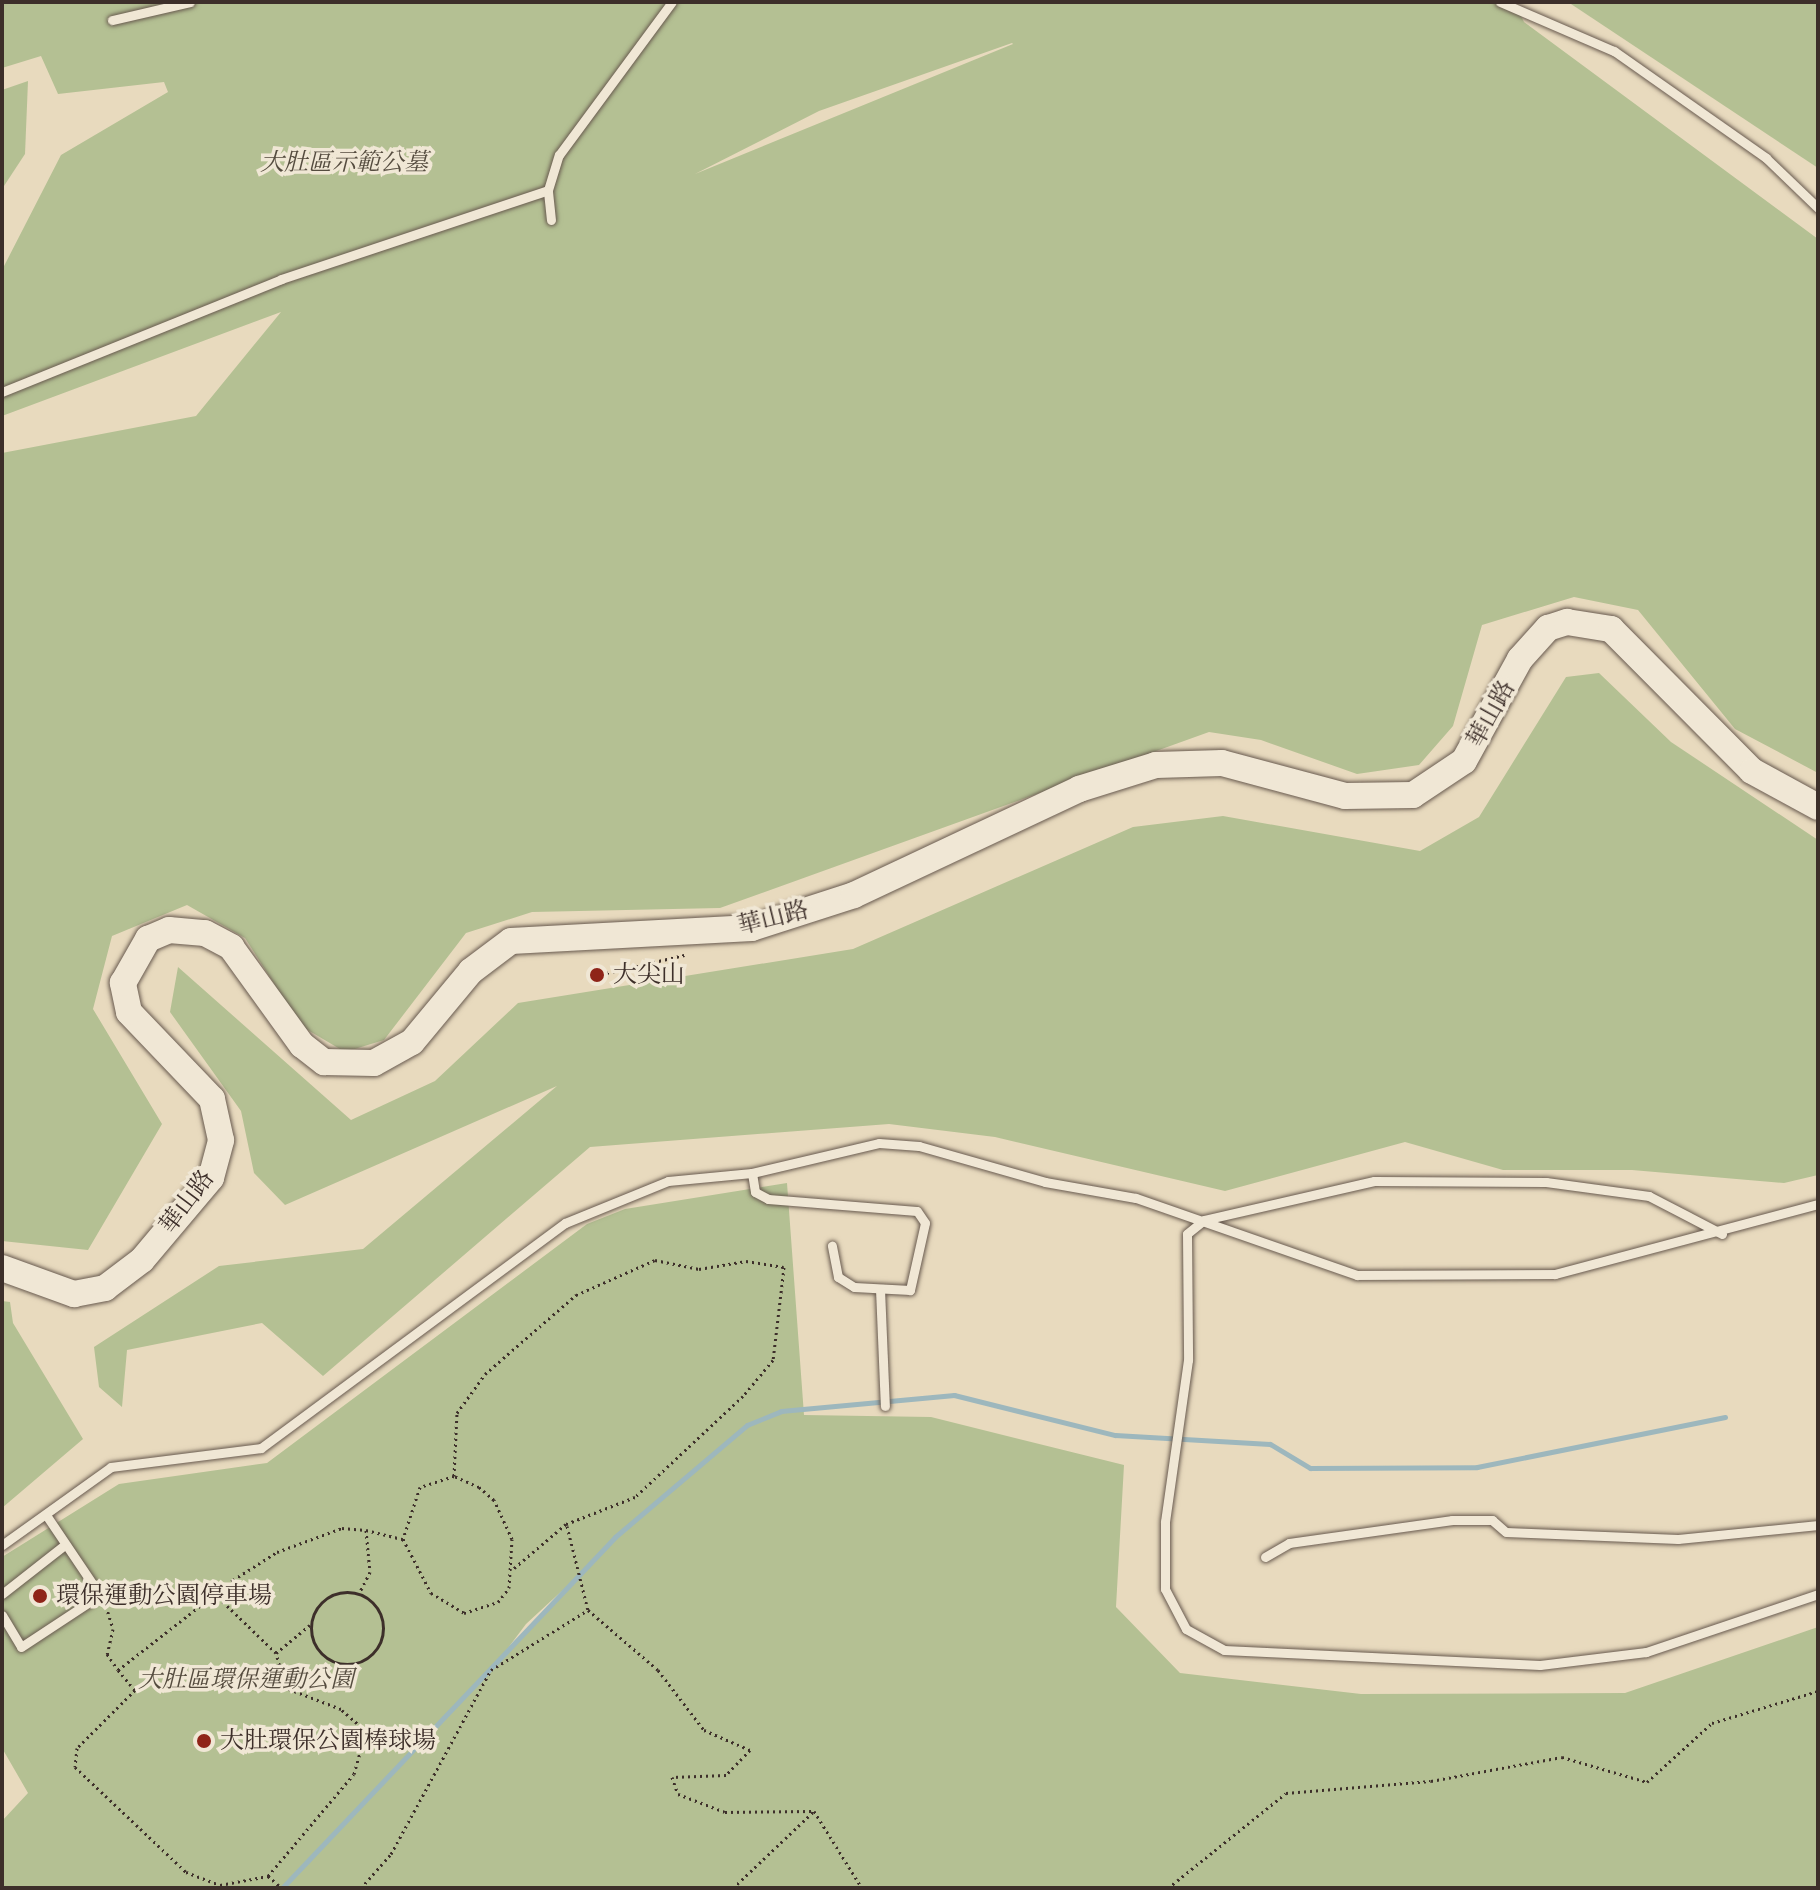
<!DOCTYPE html>
<meta charset="utf-8">
<style>
body{margin:0}
#map{position:relative;width:1820px;height:1890px;overflow:hidden;background:#e8dabe;font-family:"IM FELL Great Primer","Noto Serif TC",serif}
div>[style]{position:absolute}
.green>*{inset:0;background:#b4c093}
.stream>*{height:5px;margin:-2.5px;padding:0 2.5px;transform-origin:2.5px;border-radius:2.5px;background:#9db7bd}
.path>*{height:3px;margin-top:-1.5px;transform-origin:0;background:repeating-linear-gradient(90deg,#3d2f2a 0 2px,transparent 0 6px)}
.path>.ring{margin:-1.5px;padding:0;box-sizing:content-box;background:none;border:3px solid #3d2f2a;border-radius:50%}
.roads{filter:drop-shadow(0 0 2px #685a4f) drop-shadow(0 0 2px #685a4f)}
.lane>*{height:9px;margin:-4.5px;padding:0 4.5px;transform-origin:4.5px;border-radius:4.5px;background:#f0e7d5}
.secondary>*{height:26px;margin:-13px;padding:0 13px;transform-origin:13px;border-radius:13px;background:#f0e7d5}
.dots>*{width:22px;height:22px;translate:-50% -50%;box-sizing:border-box;border:4px solid #f0e7d5;border-radius:50%}
span{translate:-50% -50%;white-space:nowrap;text-align:center;line-height:1.15;-webkit-text-stroke:7px #f0e7d5;paint-order:stroke}
.park-label{font-size:24px;color:#554c3f;font-style:italic}
.street-label{font-size:24px;color:#3d2f2a}
.poi-label{font-size:24px;color:#3d2f2a}
.left{translate:0 -50%;text-align:left}
.frame{position:absolute;inset:0;border:4px solid #3d2f2a;pointer-events:none}
</style>
<div id="map">
<div class="green">
<div style="clip-path:polygon(evenodd,2px 2px,1514px 2px,1524px 22px,1818px 239px,1818px 773px,1735px 729px,1638px 610px,1574px 597px,1482px 625px,1453px 726px,1419px 765px,1357px 774px,1261px 740px,1209px 732px,720px 908px,532px 912px,466px 933px,384px 1040px,345px 1052px,301px 1026px,245px 938px,187px 905px,112px 936px,93px 1009px,162px 1124px,88px 1250px,2px 1241px,2px 453px,196px 416px,281px 312px,2px 416px,2px 270px,61px 155px,168px 92px,164px 82px,58px 94px,41px 56px,2px 68px,2px 2px,1012px 43px,1013px 44px,695px 174px,819px 111px,1012px 43px)"></div>
<div style="clip-path:polygon(1568px 2px,1818px 2px,1818px 168px)"></div>
<div style="clip-path:polygon(28px 81px,25px 154px,2px 189px,2px 90px)"></div>
<div style="clip-path:polygon(1599px 673px,1671px 742px,1818px 840px,1818px 1175px,1784px 1183px,1632px 1170px,1503px 1170px,1405px 1142px,1225px 1191px,995px 1137px,889px 1124px,590px 1147px,323px 1376px,262px 1323px,127px 1350px,122px 1407px,99px 1387px,94px 1347px,219px 1266px,363px 1249px,557px 1086px,285px 1205px,254px 1173px,241px 1111px,170px 1012px,178px 967px,351px 1120px,435px 1081px,518px 1003px,853px 949px,1133px 827px,1223px 816px,1420px 851px,1479px 817px,1566px 677px)"></div>
<div style="clip-path:polygon(evenodd,787px 1183px,804px 1415px,931px 1417px,1124px 1465px,1116px 1607px,1180px 1673px,1361px 1694px,1625px 1693px,1818px 1627px,1818px 1888px,2px 1888px,2px 1821px,28px 1793px,2px 1748px,2px 1557px,119px 1484px,267px 1463px,587px 1224px,625px 1209px,787px 1183px,591px 1564px,591px 1565px,487px 1676px,526px 1624px,591px 1564px)"></div>
<div style="clip-path:polygon(2px 1301px,10px 1302px,13px 1323px,83px 1439px,2px 1508px)"></div>
</div>
<div class="stream">
<div style="left:282px;top:1888px;width:484px;rotate:-46.5deg"></div>
<div style="left:615px;top:1537px;width:173px;rotate:-40.3deg"></div>
<div style="left:747px;top:1425px;width:37px;rotate:-22deg"></div>
<div style="left:781px;top:1411px;width:174px;rotate:-5.3deg"></div>
<div style="left:954px;top:1395px;width:166px;rotate:14deg"></div>
<div style="left:1115px;top:1435px;width:155px;rotate:3.3deg"></div>
<div style="left:1270px;top:1444px;width:47px;rotate:31deg"></div>
<div style="left:1310px;top:1468px;width:167px;rotate:-0.3deg"></div>
<div style="left:1477px;top:1467px;width:253px;rotate:-11.4deg"></div>
</div>
<div class="path">
<div style="left:589px;top:977px;width:98px;rotate:-13deg"></div>
<div style="left:454px;top:1476px;width:63px;rotate:-87.3deg"></div>
<div style="left:457px;top:1413px;width:48px;rotate:-54.3deg"></div>
<div style="left:485px;top:1374px;width:121px;rotate:-41deg"></div>
<div style="left:576px;top:1295px;width:86px;rotate:-23.9deg"></div>
<div style="left:655px;top:1260px;width:45px;rotate:11.6deg"></div>
<div style="left:699px;top:1269px;width:48px;rotate:-9.7deg"></div>
<div style="left:746px;top:1261px;width:38px;rotate:9deg"></div>
<div style="left:784px;top:1267px;width:94px;rotate:96.7deg"></div>
<div style="left:773px;top:1360px;width:47px;rotate:129.8deg"></div>
<div style="left:743px;top:1396px;width:148px;rotate:136.9deg"></div>
<div style="left:635px;top:1497px;width:74px;rotate:158.6deg"></div>
<div style="left:566px;top:1524px;width:70px;rotate:139.7deg"></div>
<div style="left:567px;top:1526px;width:87px;rotate:76deg"></div>
<div style="left:588px;top:1610px;width:92px;rotate:40.6deg"></div>
<div style="left:658px;top:1670px;width:76px;rotate:52.5deg"></div>
<div style="left:704px;top:1730px;width:50px;rotate:23.5deg"></div>
<div style="left:750px;top:1750px;width:35px;rotate:134deg"></div>
<div style="left:726px;top:1775px;width:54px;rotate:177.9deg"></div>
<div style="left:672px;top:1777px;width:18px;rotate:71deg"></div>
<div style="left:678px;top:1794px;width:50px;rotate:21deg"></div>
<div style="left:725px;top:1812px;width:89px;rotate:-0.6deg"></div>
<div style="left:814px;top:1811px;width:91px;rotate:58.1deg"></div>
<div style="left:366px;top:1530px;width:38px;rotate:14deg"></div>
<div style="left:403px;top:1539px;width:61px;rotate:62.6deg"></div>
<div style="left:431px;top:1593px;width:39px;rotate:31deg"></div>
<div style="left:464px;top:1613px;width:36px;rotate:-18deg"></div>
<div style="left:498px;top:1602px;width:18px;rotate:-52deg"></div>
<div style="left:509px;top:1588px;width:49px;rotate:-86.5deg"></div>
<div style="left:512px;top:1539px;width:43px;rotate:-114.8deg"></div>
<div style="left:494px;top:1500px;width:20px;rotate:-139deg"></div>
<div style="left:479px;top:1487px;width:27px;rotate:-156deg"></div>
<div style="left:454px;top:1476px;width:36px;rotate:162deg"></div>
<div style="left:420px;top:1487px;width:55px;rotate:108.1deg"></div>
<div class="ring" style="left:311px;top:1592px;width:69px;height:69px"></div>
<div style="left:106px;top:1606px;width:24px;rotate:73deg"></div>
<div style="left:113px;top:1629px;width:26px;rotate:103deg"></div>
<div style="left:107px;top:1654px;width:19px;rotate:55deg"></div>
<div style="left:118px;top:1670px;width:146px;rotate:-38deg"></div>
<div style="left:233px;top:1580px;width:52px;rotate:-32.5deg"></div>
<div style="left:277px;top:1552px;width:69px;rotate:-20.3deg"></div>
<div style="left:342px;top:1528px;width:24px;rotate:5deg"></div>
<div style="left:366px;top:1530px;width:42px;rotate:84.6deg"></div>
<div style="left:370px;top:1572px;width:25px;rotate:117deg"></div>
<div style="left:276px;top:1653px;width:44px;rotate:-39.5deg"></div>
<div style="left:118px;top:1670px;width:26px;rotate:50deg"></div>
<div style="left:135px;top:1690px;width:82px;rotate:135deg"></div>
<div style="left:77px;top:1748px;width:19px;rotate:96deg"></div>
<div style="left:75px;top:1767px;width:153px;rotate:43.4deg"></div>
<div style="left:186px;top:1872px;width:36px;rotate:21deg"></div>
<div style="left:220px;top:1885px;width:49px;rotate:-10.6deg"></div>
<div style="left:268px;top:1876px;width:133px;rotate:-49.9deg"></div>
<div style="left:354px;top:1774px;width:45px;rotate:-74.4deg"></div>
<div style="left:366px;top:1731px;width:33px;rotate:-139deg"></div>
<div style="left:341px;top:1709px;width:59px;rotate:-159.1deg"></div>
<div style="left:286px;top:1688px;width:36px;rotate:-106deg"></div>
<div style="left:276px;top:1653px;width:85px;rotate:-136deg"></div>
<div style="left:268px;top:1876px;width:18px;rotate:41deg"></div>
<div style="left:361px;top:1888px;width:45px;rotate:-48.6deg"></div>
<div style="left:391px;top:1854px;width:209px;rotate:-61.5deg"></div>
<div style="left:491px;top:1670px;width:114px;rotate:-31.7deg"></div>
<div style="left:733px;top:1888px;width:112px;rotate:-43.5deg"></div>
<div style="left:1168px;top:1888px;width:151px;rotate:-38.8deg"></div>
<div style="left:1286px;top:1793px;width:145px;rotate:-4.7deg"></div>
<div style="left:1431px;top:1781px;width:133px;rotate:-10.4deg"></div>
<div style="left:1562px;top:1757px;width:89px;rotate:16.4deg"></div>
<div style="left:1647px;top:1782px;width:88px;rotate:-42.2deg"></div>
<div style="left:1712px;top:1723px;width:111px;rotate:-16.8deg"></div>
<div style="left:1725px;top:1888px;width:29px"></div>
</div>
<div class="roads">
<div class="lane">
<div style="left:1500px;top:2px;width:124px;rotate:23.3deg"></div>
<div style="left:1614px;top:51px;width:186px;rotate:35.1deg"></div>
<div style="left:1766px;top:158px;width:72px;rotate:43.9deg"></div>
<div style="left:112px;top:20px;width:80px;rotate:-13deg"></div>
<div style="left:551px;top:220px;width:30px;rotate:-96deg"></div>
<div style="left:548px;top:190px;width:37px;rotate:-73deg"></div>
<div style="left:559px;top:155px;width:190px;rotate:-53.6deg"></div>
<div style="left:2px;top:392px;width:301px;rotate:-22deg"></div>
<div style="left:281px;top:279px;width:281px;rotate:-18.4deg"></div>
<div style="left:752px;top:1173px;width:19px;rotate:81deg"></div>
<div style="left:755px;top:1192px;width:15px;rotate:28deg"></div>
<div style="left:768px;top:1199px;width:149px;rotate:4.6deg"></div>
<div style="left:917px;top:1211px;width:14px;rotate:56deg"></div>
<div style="left:925px;top:1223px;width:69px;rotate:102.6deg"></div>
<div style="left:910px;top:1290px;width:56px;rotate:-176.9deg"></div>
<div style="left:854px;top:1287px;width:19px;rotate:-148deg"></div>
<div style="left:838px;top:1277px;width:32px;rotate:-101deg"></div>
<div style="left:1722px;top:1234px;width:82px;rotate:-152.5deg"></div>
<div style="left:1649px;top:1196px;width:104px;rotate:-172.3deg"></div>
<div style="left:1546px;top:1182px;width:172px;rotate:-179.7deg"></div>
<div style="left:1374px;top:1181px;width:174px;rotate:167.1deg"></div>
<div style="left:1204px;top:1220px;width:22px;rotate:141deg"></div>
<div style="left:1187px;top:1234px;width:126px;rotate:89.5deg"></div>
<div style="left:1188px;top:1360px;width:164px;rotate:98.1deg"></div>
<div style="left:1165px;top:1522px;width:67px;rotate:90deg"></div>
<div style="left:1165px;top:1589px;width:45px;rotate:62.3deg"></div>
<div style="left:1186px;top:1629px;width:43px;rotate:28.9deg"></div>
<div style="left:1224px;top:1650px;width:316px;rotate:2.7deg"></div>
<div style="left:1540px;top:1665px;width:107px;rotate:-7deg"></div>
<div style="left:1646px;top:1652px;width:182px;rotate:-18.6deg"></div>
<div style="left:880px;top:1289px;width:117px;rotate:87.6deg"></div>
<div style="left:2px;top:1545px;width:134px;rotate:-35.6deg"></div>
<div style="left:111px;top:1467px;width:151px;rotate:-7.2deg"></div>
<div style="left:261px;top:1448px;width:378px;rotate:-36.5deg"></div>
<div style="left:565px;top:1223px;width:111px;rotate:-22.2deg"></div>
<div style="left:668px;top:1181px;width:84px;rotate:-5.4deg"></div>
<div style="left:752px;top:1173px;width:130px;rotate:-13.3deg"></div>
<div style="left:879px;top:1143px;width:40px;rotate:4.3deg"></div>
<div style="left:919px;top:1146px;width:131px;rotate:15.9deg"></div>
<div style="left:1045px;top:1182px;width:92px;rotate:10deg"></div>
<div style="left:1136px;top:1198px;width:234px;rotate:19.2deg"></div>
<div style="left:1357px;top:1275px;width:198px;rotate:-0.3deg"></div>
<div style="left:1555px;top:1274px;width:272px;rotate:-14.9deg"></div>
<div style="left:1265px;top:1557px;width:28px;rotate:-30deg"></div>
<div style="left:1289px;top:1543px;width:165px;rotate:-8deg"></div>
<div style="left:1452px;top:1520px;width:40px"></div>
<div style="left:1492px;top:1520px;width:18px;rotate:41deg"></div>
<div style="left:1506px;top:1532px;width:172px;rotate:2.3deg"></div>
<div style="left:1678px;top:1539px;width:141px;rotate:-5.7deg"></div>
<div style="left:2px;top:1594px;width:76px;rotate:-38.1deg"></div>
<div style="left:2px;top:1615px;width:37px;rotate:59deg"></div>
<div style="left:21px;top:1647px;width:95px;rotate:-33.4deg"></div>
<div style="left:100px;top:1595px;width:97px;rotate:-124deg"></div>
</div>
<div class="secondary">
<div style="left:2px;top:1268px;width:77px;rotate:19.9deg"></div>
<div style="left:74px;top:1294px;width:32px;rotate:-11deg"></div>
<div style="left:105px;top:1288px;width:46px;rotate:-37.1deg"></div>
<div style="left:142px;top:1260px;width:107px;rotate:-49.9deg"></div>
<div style="left:211px;top:1178px;width:39px;rotate:-75deg"></div>
<div style="left:221px;top:1140px;width:42px;rotate:-102.4deg"></div>
<div style="left:212px;top:1099px;width:120px;rotate:-133.7deg"></div>
<div style="left:129px;top:1012px;width:30px;rotate:-102deg"></div>
<div style="left:123px;top:983px;width:51px;rotate:-60.4deg"></div>
<div style="left:148px;top:939px;width:23px;rotate:-23deg"></div>
<div style="left:169px;top:930px;width:36px;rotate:5deg"></div>
<div style="left:205px;top:933px;width:30px;rotate:28deg"></div>
<div style="left:231px;top:947px;width:121px;rotate:54.1deg"></div>
<div style="left:302px;top:1045px;width:28px;rotate:38deg"></div>
<div style="left:324px;top:1062px;width:50px;rotate:1.1deg"></div>
<div style="left:374px;top:1063px;width:43px;rotate:-28.9deg"></div>
<div style="left:412px;top:1042px;width:92px;rotate:-50.3deg"></div>
<div style="left:471px;top:971px;width:50px;rotate:-36.9deg"></div>
<div style="left:511px;top:941px;width:241px;rotate:-3.1deg"></div>
<div style="left:752px;top:928px;width:107px;rotate:-17.9deg"></div>
<div style="left:854px;top:895px;width:249px;rotate:-25.2deg"></div>
<div style="left:1079px;top:789px;width:81px;rotate:-17.3deg"></div>
<div style="left:1156px;top:765px;width:66px;rotate:-1.7deg"></div>
<div style="left:1222px;top:763px;width:127px;rotate:15deg"></div>
<div style="left:1345px;top:796px;width:68px;rotate:-0.8deg"></div>
<div style="left:1413px;top:795px;width:61px;rotate:-33.7deg"></div>
<div style="left:1464px;top:761px;width:116px;rotate:-61.2deg"></div>
<div style="left:1520px;top:659px;width:42px;rotate:-47.9deg"></div>
<div style="left:1548px;top:628px;width:20px;rotate:-18deg"></div>
<div style="left:1567px;top:622px;width:45px;rotate:9deg"></div>
<div style="left:1611px;top:629px;width:200px;rotate:45.2deg"></div>
<div style="left:1752px;top:771px;width:75px;rotate:28.6deg"></div>
</div>
</div>
<div class="dots">
<div style="left:597px;top:975px;background:#8f2418"></div>
<div style="left:40px;top:1596px;background:#8f2418"></div>
<div style="left:204px;top:1741px;background:#8f2418"></div>
</div>
<div class="park-label">
<span style="left:344px;top:163px">大肚區示範公墓</span>
<span style="left:246px;top:1680px">大肚區環保運動公園</span>
</div>
<div class="street-label">
<span style="left:1491px;top:714px;rotate:-61deg">華山路</span>
<span style="left:773px;top:918px;rotate:-14deg">華山路</span>
<span style="left:187px;top:1202px;rotate:-53deg">華山路</span>
</div>
<div class="poi-label">
<span class="left" style="left:613px;top:975px">大尖山</span>
<span class="left" style="left:56px;top:1596px">環保運動公園停車場</span>
<span class="left" style="left:220px;top:1741px">大肚環保公園棒球場</span>
</div>
<div class="frame"></div>
</div>
